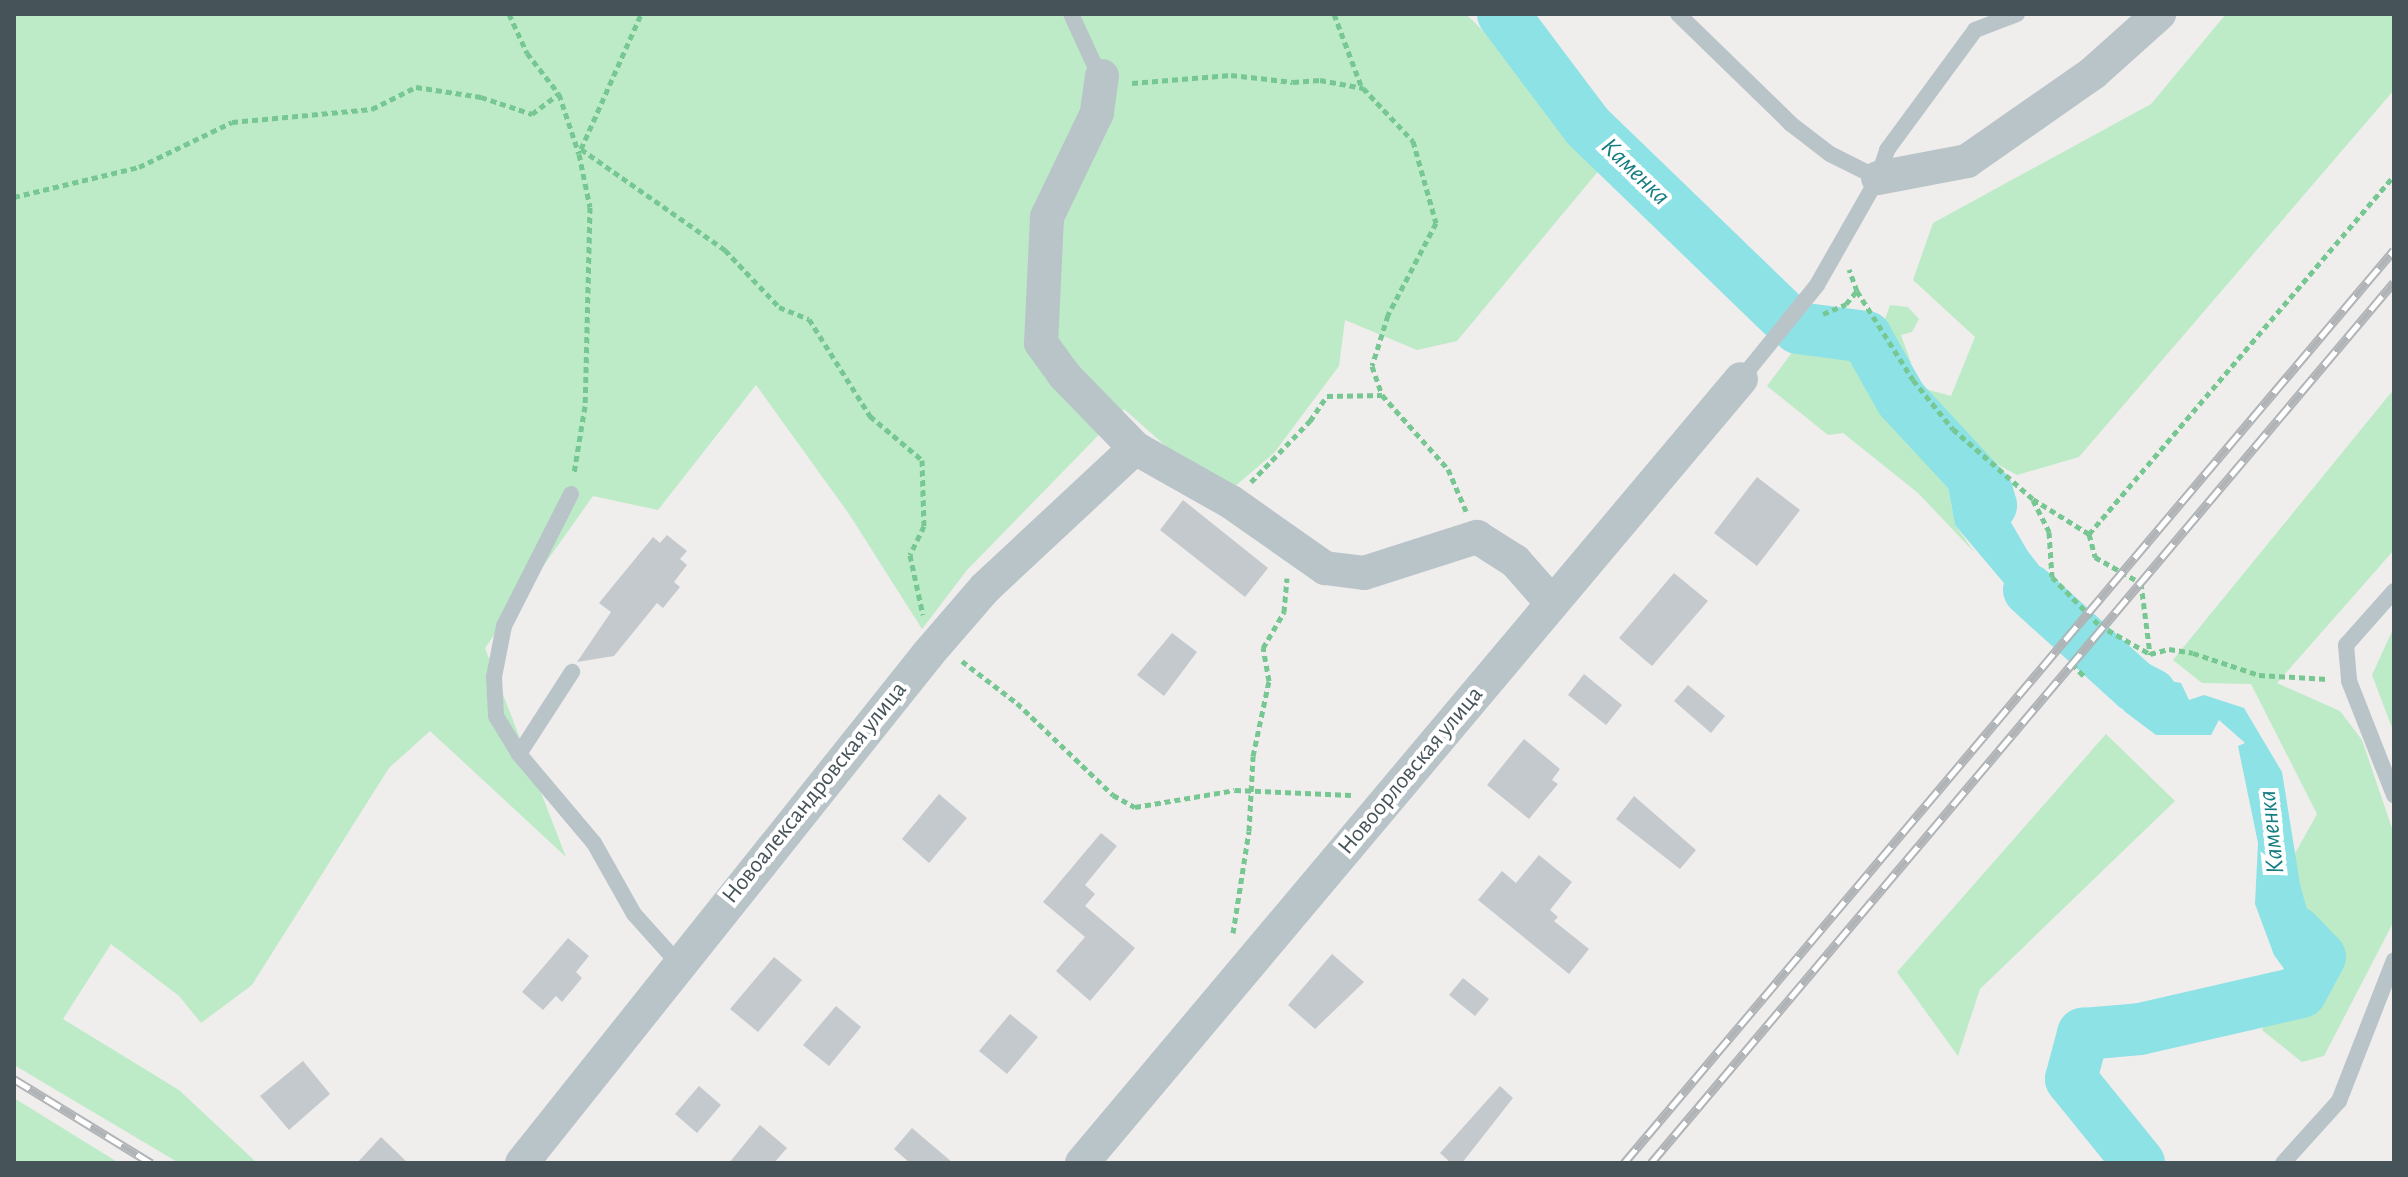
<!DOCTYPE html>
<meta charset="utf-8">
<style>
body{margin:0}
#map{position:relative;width:2408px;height:1177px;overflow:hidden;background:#f0eded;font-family:"Alegreya Sans",sans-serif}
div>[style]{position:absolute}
.green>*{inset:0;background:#bdebc7}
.water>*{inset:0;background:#8de2e6}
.river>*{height:52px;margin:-26px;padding:0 26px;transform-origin:26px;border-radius:26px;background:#8de2e6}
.building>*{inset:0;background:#c4c9cd}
.path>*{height:5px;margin-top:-2.5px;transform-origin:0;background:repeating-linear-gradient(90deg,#77c793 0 6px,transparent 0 10px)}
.lane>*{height:16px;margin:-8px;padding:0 8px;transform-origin:8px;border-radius:8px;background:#b9c4c9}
.street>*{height:34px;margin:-17px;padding:0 17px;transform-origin:17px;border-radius:17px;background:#b9c4c9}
.rail>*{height:9px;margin-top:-4.5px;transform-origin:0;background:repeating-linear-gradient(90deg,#fff 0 18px,#b0b4b7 0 36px);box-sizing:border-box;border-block:2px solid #b0b4b7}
span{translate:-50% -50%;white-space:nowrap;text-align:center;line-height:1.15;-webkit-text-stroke:8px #fff;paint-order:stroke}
.street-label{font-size:24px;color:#465359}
.water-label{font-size:26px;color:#137d82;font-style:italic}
.frame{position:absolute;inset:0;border:16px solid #465359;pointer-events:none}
</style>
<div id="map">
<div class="green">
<div style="clip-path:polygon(14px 14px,1466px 14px,1610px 157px,1457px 341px,1417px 350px,1345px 320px,1339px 366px,1274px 453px,1234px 487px,1179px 458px,1124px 409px,967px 570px,922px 629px,849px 514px,756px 385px,658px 510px,593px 496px,485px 648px,566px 857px,430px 731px,389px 768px,252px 985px,201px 1023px,179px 996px,111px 944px,63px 1019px,179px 1090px,257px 1163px,179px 1163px,14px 1065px)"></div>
<div style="clip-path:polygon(2226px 14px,2394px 14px,2394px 90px,2079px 457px,2017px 475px,1958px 443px,1941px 448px,1955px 525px,1975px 553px,1918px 493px,1843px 433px,1828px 435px,1767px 386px,1793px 351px,1815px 338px,1836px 338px,1852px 309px,1885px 319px,1890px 305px,1908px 307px,1919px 319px,1912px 332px,1901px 335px,1911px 363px,1910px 385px,1951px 396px,1975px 337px,1913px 280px,1933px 223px,2151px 104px)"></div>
<div style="clip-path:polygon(2394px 389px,2394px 550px,2277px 683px,2340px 711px,2362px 740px,2394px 834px,2394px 921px,2324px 1056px,2302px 1062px,2262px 1030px,2291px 949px,2284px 873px,2317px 814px,2251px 684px,2202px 683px,2173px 660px)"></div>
<div style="clip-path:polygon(2394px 627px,2394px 733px,2372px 675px)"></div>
<div style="clip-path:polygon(2106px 734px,2175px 801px,1980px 989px,1958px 1056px,1897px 972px)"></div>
<div style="clip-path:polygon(14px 1098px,119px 1163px,14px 1163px)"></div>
</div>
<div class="water">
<div style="clip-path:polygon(1941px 448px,1972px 455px,2027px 550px,2086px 627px,2079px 642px,2052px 620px,2036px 621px,1955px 525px)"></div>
<div style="clip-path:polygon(2104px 643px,2123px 649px,2127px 662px,2140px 675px,2181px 683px,2189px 700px,2204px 695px,2244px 708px,2282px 772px,2300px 884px,2320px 957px,2301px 992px,2274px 955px,2255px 904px,2258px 843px,2238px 746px,2245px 743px,2219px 720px,2211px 735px,2156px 735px,2124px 711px,2111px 683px,2092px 671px,2085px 658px)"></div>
</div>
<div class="river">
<div style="left:1503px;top:14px;width:140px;rotate:53.1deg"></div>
<div style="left:1587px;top:126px;width:272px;rotate:44deg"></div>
<div style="left:1798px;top:328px;width:69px;rotate:7.5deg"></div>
<div style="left:1866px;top:337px;width:71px;rotate:60.6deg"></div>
<div style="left:1901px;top:399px;width:127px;rotate:47.2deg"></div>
<div style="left:1987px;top:492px;width:14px;rotate:73deg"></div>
<div style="left:2029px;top:590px;width:143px;rotate:42.2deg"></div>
<div style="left:2135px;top:686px;width:18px;rotate:27deg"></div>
<div style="left:2139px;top:1163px;width:108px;rotate:-129deg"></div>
<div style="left:2071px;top:1079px;width:47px;rotate:-75.1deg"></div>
<div style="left:2083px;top:1034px;width:57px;rotate:-5deg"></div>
<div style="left:2140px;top:1029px;width:165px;rotate:-12.9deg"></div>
<div style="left:2301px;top:992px;width:40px;rotate:-62deg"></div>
<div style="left:2320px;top:957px;width:35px;rotate:-134deg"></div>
</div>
<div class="building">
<div style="clip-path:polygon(1757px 477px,1800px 510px,1757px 566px,1714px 533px)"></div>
<div style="clip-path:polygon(1183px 500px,1268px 568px,1245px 597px,1160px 530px)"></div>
<div style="clip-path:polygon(667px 535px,687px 551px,680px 559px,687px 565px,674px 582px,680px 587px,663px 608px,657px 603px,614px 656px,577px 662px,611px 612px,599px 603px,653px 537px,660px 543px)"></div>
<div style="clip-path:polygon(1674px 573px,1708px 601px,1652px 666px,1619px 638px)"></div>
<div style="clip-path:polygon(1172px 633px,1197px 652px,1164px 696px,1137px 675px)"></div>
<div style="clip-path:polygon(1584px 674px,1622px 705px,1606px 725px,1568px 695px)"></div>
<div style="clip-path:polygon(1688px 685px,1725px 716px,1711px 733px,1674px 701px)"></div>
<div style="clip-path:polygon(1524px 739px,1560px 769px,1552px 780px,1558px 784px,1529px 819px,1487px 785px)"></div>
<div style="clip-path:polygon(939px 794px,967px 818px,929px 863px,902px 839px)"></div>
<div style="clip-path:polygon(1634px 796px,1696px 850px,1680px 869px,1616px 819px)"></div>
<div style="clip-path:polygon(1101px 833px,1117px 846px,1085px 885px,1095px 894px,1085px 906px,1135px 948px,1090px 1001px,1056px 971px,1085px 937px,1043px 902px)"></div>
<div style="clip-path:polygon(1539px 855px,1572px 882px,1550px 910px,1558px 917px,1554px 921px,1589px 949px,1569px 974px,1478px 900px,1502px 871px,1516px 883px)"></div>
<div style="clip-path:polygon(568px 938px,589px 956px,576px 972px,582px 978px,562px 1002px,556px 996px,543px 1010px,522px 992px)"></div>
<div style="clip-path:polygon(1332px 954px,1364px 982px,1315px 1029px,1288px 1005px)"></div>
<div style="clip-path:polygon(774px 957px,802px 980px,758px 1032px,730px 1009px)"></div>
<div style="clip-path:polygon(1463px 978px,1489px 999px,1475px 1016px,1449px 995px)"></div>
<div style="clip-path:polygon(836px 1006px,861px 1027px,829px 1066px,803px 1045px)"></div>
<div style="clip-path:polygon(1010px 1014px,1038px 1037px,1007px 1074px,979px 1051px)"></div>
<div style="clip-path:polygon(303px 1061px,330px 1094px,289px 1130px,260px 1096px)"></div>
<div style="clip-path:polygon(699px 1086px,721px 1105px,697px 1133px,675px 1114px)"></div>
<div style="clip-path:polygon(1500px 1086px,1513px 1098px,1462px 1163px,1451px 1163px,1440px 1153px)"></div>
<div style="clip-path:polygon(760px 1125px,787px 1148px,774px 1163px,729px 1163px)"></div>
<div style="clip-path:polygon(912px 1128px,953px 1163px,910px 1163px,894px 1149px)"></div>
<div style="clip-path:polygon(381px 1137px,408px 1163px,357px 1163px)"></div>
</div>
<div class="path">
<div style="left:509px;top:14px;width:43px;rotate:65.2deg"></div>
<div style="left:527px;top:53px;width:52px;rotate:52deg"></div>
<div style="left:559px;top:94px;width:63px;rotate:71.6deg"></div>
<div style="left:579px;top:154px;width:54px;rotate:78.3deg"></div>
<div style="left:590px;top:207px;width:199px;rotate:91.4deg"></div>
<div style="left:585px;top:406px;width:68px;rotate:99.3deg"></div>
<div style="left:1334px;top:14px;width:79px;rotate:69.3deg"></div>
<div style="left:1132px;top:83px;width:99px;rotate:-4.6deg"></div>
<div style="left:1231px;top:75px;width:62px;rotate:6.4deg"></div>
<div style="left:1293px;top:82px;width:27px;rotate:-4deg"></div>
<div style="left:1320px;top:80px;width:44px;rotate:10.5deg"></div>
<div style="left:1363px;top:88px;width:73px;rotate:46.7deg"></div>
<div style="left:1413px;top:141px;width:85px;rotate:74.3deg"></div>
<div style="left:1436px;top:223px;width:104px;rotate:117.6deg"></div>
<div style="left:1388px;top:315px;width:53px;rotate:107.4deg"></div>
<div style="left:1372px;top:366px;width:31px;rotate:71deg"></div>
<div style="left:581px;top:149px;width:176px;rotate:35deg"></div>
<div style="left:725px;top:250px;width:79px;rotate:46.5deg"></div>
<div style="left:779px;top:307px;width:32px;rotate:22deg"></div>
<div style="left:809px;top:319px;width:115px;rotate:57.8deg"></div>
<div style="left:870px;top:416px;width:68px;rotate:40.2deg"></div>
<div style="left:922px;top:460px;width:66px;rotate:88.3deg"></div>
<div style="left:924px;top:526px;width:32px;rotate:116deg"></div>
<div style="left:910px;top:555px;width:61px;rotate:77.8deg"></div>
<div style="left:581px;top:149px;width:148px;rotate:-66deg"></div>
<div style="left:14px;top:197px;width:129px;rotate:-13.5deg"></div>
<div style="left:139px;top:167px;width:103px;rotate:-25.8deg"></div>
<div style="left:232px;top:122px;width:141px;rotate:-5.3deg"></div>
<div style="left:372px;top:109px;width:49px;rotate:-26.6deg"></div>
<div style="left:416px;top:87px;width:66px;rotate:8.7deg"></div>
<div style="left:481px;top:97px;width:54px;rotate:18.4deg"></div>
<div style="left:532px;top:114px;width:34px;rotate:-37deg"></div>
<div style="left:1857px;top:291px;width:105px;rotate:57.8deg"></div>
<div style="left:1913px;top:380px;width:63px;rotate:50.8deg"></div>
<div style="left:1953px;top:429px;width:106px;rotate:41.2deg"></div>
<div style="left:2033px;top:499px;width:66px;rotate:32deg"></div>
<div style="left:2089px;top:534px;width:24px;rotate:75deg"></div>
<div style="left:2095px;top:557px;width:53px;rotate:29.5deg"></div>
<div style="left:2141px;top:583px;width:72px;rotate:82.8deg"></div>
<div style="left:1823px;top:314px;width:25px;rotate:-23deg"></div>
<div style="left:1846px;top:304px;width:17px;rotate:-50deg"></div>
<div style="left:1857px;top:291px;width:23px;rotate:-110deg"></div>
<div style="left:1251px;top:482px;width:85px;rotate:-46deg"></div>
<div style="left:1310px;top:421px;width:30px;rotate:-56deg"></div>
<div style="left:1327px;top:396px;width:55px;rotate:-1deg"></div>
<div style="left:1382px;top:395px;width:99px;rotate:48.3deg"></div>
<div style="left:1448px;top:469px;width:46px;rotate:66.8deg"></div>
<div style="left:2033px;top:500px;width:36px;rotate:63deg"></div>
<div style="left:2049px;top:532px;width:45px;rotate:86.2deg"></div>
<div style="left:2052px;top:577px;width:67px;rotate:45.6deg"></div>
<div style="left:2099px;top:625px;width:59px;rotate:29.6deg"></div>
<div style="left:2150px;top:654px;width:20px;rotate:-15deg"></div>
<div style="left:2169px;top:649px;width:24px;rotate:9deg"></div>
<div style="left:2193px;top:653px;width:70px;rotate:18.4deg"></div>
<div style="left:2259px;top:675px;width:69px;rotate:3.3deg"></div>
<div style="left:2089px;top:534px;width:471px;rotate:-49.6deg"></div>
<div style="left:962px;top:661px;width:69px;rotate:37.4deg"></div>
<div style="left:1017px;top:703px;width:133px;rotate:43.8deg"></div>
<div style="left:1113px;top:795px;width:25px;rotate:29deg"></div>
<div style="left:1135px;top:807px;width:101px;rotate:-9.6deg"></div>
<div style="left:1235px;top:790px;width:116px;rotate:2.5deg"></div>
<div style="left:2072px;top:664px;width:18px;rotate:45deg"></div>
<div style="left:1233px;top:933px;width:103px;rotate:-81.1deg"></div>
<div style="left:1249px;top:831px;width:75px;rotate:-86.9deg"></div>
<div style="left:1253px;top:756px;width:77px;rotate:-78deg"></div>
<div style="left:1269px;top:681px;width:34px;rotate:-100deg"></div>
<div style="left:1263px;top:648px;width:42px;rotate:-59.7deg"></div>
<div style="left:1284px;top:612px;width:34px;rotate:-85deg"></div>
</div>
<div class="lane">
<div style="left:1071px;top:14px;width:72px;rotate:65.2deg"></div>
<div style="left:1678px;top:14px;width:158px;rotate:44.2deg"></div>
<div style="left:1791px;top:124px;width:49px;rotate:37.6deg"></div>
<div style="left:1830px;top:154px;width:54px;rotate:26.6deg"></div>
<div style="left:1741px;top:379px;width:121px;rotate:-51deg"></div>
<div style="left:1817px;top:285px;width:123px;rotate:-60.3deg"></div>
<div style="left:1878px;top:178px;width:29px;rotate:-72deg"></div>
<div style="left:1887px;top:150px;width:149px;rotate:-53.7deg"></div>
<div style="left:1975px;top:30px;width:45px;rotate:-20.9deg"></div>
<div style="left:571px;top:494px;width:148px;rotate:116.9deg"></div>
<div style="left:504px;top:626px;width:52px;rotate:101.1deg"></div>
<div style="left:494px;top:677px;width:39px;rotate:87deg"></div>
<div style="left:496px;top:716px;width:44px;rotate:58.8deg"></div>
<div style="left:519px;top:754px;width:116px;rotate:49.9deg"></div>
<div style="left:594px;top:843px;width:81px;rotate:60.6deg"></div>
<div style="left:634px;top:914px;width:66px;rotate:48.1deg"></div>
<div style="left:2394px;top:591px;width:72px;rotate:131.6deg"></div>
<div style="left:2346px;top:645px;width:36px;rotate:85deg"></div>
<div style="left:2349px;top:681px;width:123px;rotate:68.5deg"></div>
<div style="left:519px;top:754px;width:98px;rotate:-57.1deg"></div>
<div style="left:2283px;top:1163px;width:84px;rotate:-47.9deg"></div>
<div style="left:2339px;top:1101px;width:151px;rotate:-68.7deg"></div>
</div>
<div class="street">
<div style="left:1102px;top:76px;width:37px;rotate:98deg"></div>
<div style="left:1097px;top:113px;width:115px;rotate:115.7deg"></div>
<div style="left:1047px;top:217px;width:126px;rotate:92.7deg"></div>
<div style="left:1041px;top:343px;width:39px;rotate:54deg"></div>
<div style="left:1064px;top:375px;width:102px;rotate:45.8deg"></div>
<div style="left:1878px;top:178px;width:91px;rotate:-10.8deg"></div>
<div style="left:1967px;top:161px;width:154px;rotate:-34.9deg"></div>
<div style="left:2093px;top:73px;width:89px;rotate:-41.8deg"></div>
<div style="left:522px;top:1163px;width:651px;rotate:-51.42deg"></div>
<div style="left:928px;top:654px;width:87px;rotate:-49.2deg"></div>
<div style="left:985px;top:588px;width:205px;rotate:-43deg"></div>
<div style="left:1135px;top:448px;width:110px;rotate:29.4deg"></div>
<div style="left:1231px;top:502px;width:115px;rotate:35.1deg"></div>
<div style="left:1325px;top:568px;width:39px;rotate:7deg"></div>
<div style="left:1364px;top:573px;width:119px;rotate:-17.7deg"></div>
<div style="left:1477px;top:537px;width:45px;rotate:32.3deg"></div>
<div style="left:1515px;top:561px;width:55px;rotate:48.7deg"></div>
<div style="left:1082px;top:1163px;width:1024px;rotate:-49.95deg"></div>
</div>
<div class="rail">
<div style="left:14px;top:1079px;width:161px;rotate:31.5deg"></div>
<div style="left:1624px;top:1163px;width:1194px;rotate:-49.86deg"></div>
<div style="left:1651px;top:1163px;width:1152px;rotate:-49.86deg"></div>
</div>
<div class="street-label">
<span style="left:1411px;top:771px;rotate:-50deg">Новоорловская улица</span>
<span style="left:815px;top:793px;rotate:-51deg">Новоалександровская улица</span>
</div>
<div class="water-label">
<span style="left:1635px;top:172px;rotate:44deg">Каменка</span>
<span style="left:2272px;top:832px;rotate:-96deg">Каменка</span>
</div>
<div class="frame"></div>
</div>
